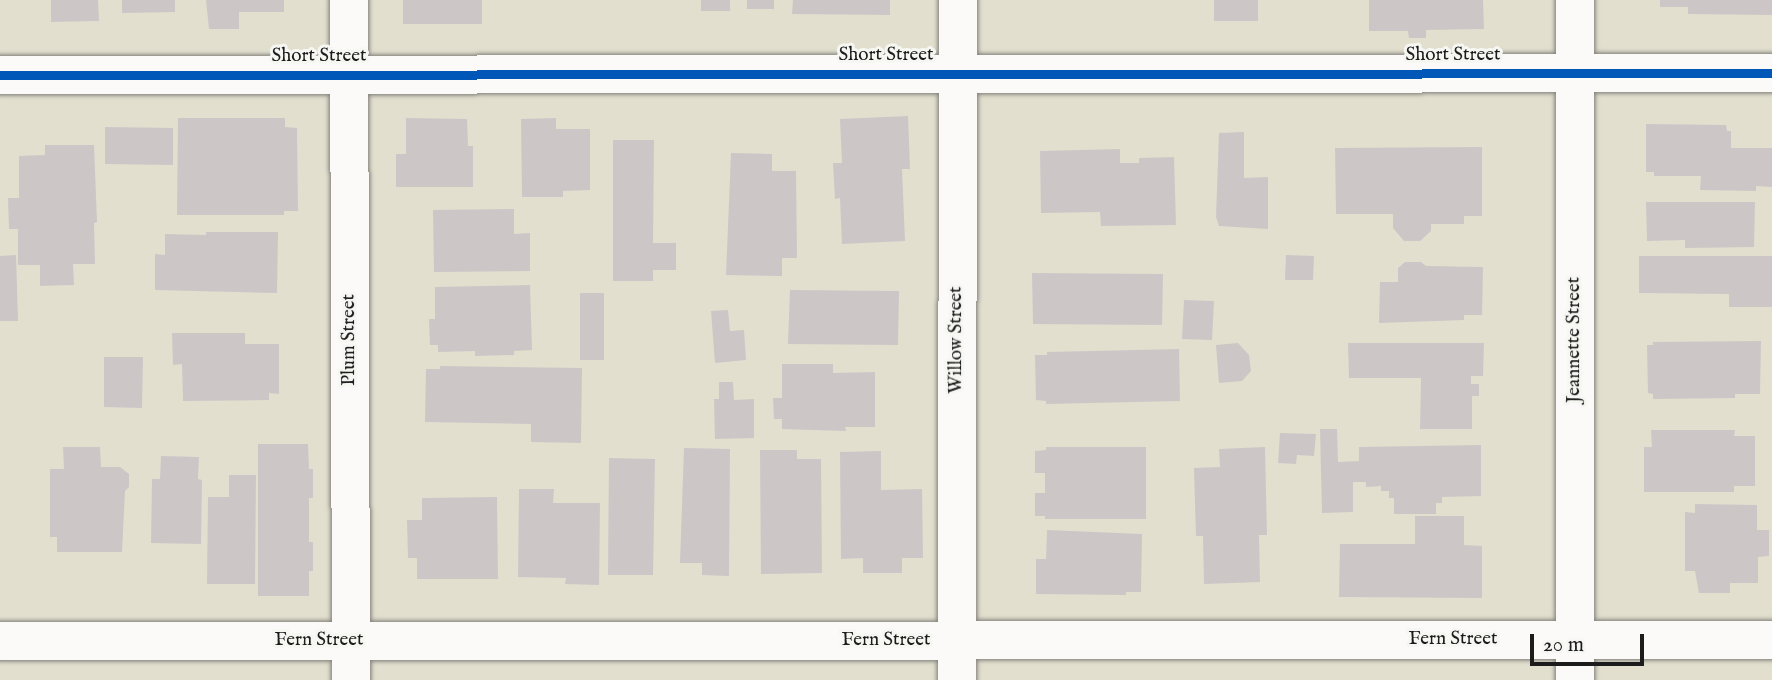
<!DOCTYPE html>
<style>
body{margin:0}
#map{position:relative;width:1772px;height:680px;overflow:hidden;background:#e2dfcf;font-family:"IM FELL English",serif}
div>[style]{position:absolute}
.building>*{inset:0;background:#cdc6c7}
.roads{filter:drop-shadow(0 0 2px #85847c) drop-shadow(0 0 2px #85847c)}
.minor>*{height:38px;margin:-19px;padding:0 19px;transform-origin:19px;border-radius:19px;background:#fbfaf8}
.cycleway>*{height:9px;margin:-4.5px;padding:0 4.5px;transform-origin:4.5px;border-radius:4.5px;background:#0057b8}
span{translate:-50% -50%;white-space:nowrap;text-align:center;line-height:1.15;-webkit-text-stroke:6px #f6f6f2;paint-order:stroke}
.street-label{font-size:19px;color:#1c1c1c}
.scale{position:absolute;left:1530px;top:634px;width:114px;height:32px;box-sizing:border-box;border:4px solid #1c1c1c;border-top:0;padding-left:9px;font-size:21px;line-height:24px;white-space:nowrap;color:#1c1c1c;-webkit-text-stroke:5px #f6f6f2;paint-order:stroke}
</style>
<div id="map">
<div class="building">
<div style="clip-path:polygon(51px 0,98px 0,99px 21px,51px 22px)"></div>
<div style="clip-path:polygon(122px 0,175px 0,175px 12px,122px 13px)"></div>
<div style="clip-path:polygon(206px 0,284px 0,284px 12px,239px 12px,239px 29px,209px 29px)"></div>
<div style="clip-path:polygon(403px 0,482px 0,482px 24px,403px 24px)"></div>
<div style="clip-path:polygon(701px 0,730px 0,730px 11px,701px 11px)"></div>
<div style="clip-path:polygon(747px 0,774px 0,774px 9px,747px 9px)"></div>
<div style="clip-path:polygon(793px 0,890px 0,890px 15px,792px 14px)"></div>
<div style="clip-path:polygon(1214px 0,1258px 0,1258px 21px,1214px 21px)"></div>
<div style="clip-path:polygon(1369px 0,1483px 0,1484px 29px,1426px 30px,1426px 38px,1409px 38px,1408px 31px,1369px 31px)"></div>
<div style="clip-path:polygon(1660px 0,1772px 0,1772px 15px,1688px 14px,1688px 7px,1660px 7px)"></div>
<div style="clip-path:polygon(908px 116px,910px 169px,902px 169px,905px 241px,842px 244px,840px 198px,835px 199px,833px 163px,842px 163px,840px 119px)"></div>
<div style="clip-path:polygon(178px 118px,285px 118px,285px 127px,297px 128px,298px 211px,284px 211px,284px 215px,177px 215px)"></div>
<div style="clip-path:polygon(406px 118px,467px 119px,468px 146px,473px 146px,473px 187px,396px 187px,396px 154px,406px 154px)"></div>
<div style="clip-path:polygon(556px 118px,556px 129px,590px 129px,590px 190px,563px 191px,563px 197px,522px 197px,521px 119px)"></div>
<div style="clip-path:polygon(1646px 124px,1726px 125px,1727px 131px,1731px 131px,1731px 148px,1772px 148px,1772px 187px,1756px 186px,1756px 191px,1700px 190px,1701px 176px,1654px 176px,1654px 172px,1646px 172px)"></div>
<div style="clip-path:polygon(105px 127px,173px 128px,173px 165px,105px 164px)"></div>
<div style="clip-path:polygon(1244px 132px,1244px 178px,1268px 177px,1268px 229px,1219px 226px,1216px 217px,1219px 133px)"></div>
<div style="clip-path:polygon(613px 140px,654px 140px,653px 243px,676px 243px,676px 270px,653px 270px,653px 281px,613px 281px)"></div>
<div style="clip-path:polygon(45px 145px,94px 145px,97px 222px,94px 223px,95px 264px,73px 264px,74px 285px,40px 286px,40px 265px,18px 265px,18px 229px,9px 229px,8px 198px,19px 198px,19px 156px,45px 155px)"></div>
<div style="clip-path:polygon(1482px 147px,1482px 216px,1464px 216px,1464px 224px,1431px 224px,1431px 231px,1420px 241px,1404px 241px,1393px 228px,1393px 214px,1336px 214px,1335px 148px)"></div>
<div style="clip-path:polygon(1120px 149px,1120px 163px,1139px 163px,1139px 158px,1174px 157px,1176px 225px,1101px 226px,1100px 212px,1041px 213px,1040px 151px)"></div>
<div style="clip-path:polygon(731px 153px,772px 154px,772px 171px,796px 171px,797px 258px,782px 258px,782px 276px,726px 275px)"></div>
<div style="clip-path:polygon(1646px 202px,1755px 202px,1754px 247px,1685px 248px,1685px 240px,1647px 241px)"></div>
<div style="clip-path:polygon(514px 209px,514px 234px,530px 233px,530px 271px,434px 272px,433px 210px)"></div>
<div style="clip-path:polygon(206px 232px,278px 232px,277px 293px,155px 290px,155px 254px,165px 255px,165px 234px,206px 235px)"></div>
<div style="clip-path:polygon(16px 255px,18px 321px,0 321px,0 256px)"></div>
<div style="clip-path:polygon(1286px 255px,1314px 256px,1313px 280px,1285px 280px)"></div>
<div style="clip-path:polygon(1639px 256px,1772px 256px,1772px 307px,1729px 307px,1729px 294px,1639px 293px)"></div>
<div style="clip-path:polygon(1405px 262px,1421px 262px,1426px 266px,1483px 267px,1482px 315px,1464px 315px,1464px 320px,1379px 323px,1380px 282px,1398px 282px,1398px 268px)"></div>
<div style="clip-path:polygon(1032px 273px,1163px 274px,1162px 325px,1033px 324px)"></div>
<div style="clip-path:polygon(530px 285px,532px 350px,514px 351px,514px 355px,475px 356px,475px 351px,438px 352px,438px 345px,430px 345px,429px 319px,435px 319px,435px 287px)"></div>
<div style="clip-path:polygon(790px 290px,899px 291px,898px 345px,788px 344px)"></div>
<div style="clip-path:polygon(580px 293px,604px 293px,604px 360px,580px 360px)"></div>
<div style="clip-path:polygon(1184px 300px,1214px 301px,1212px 340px,1182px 339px)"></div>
<div style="clip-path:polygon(728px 310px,730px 331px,744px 330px,746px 360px,715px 363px,711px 311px)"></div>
<div style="clip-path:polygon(172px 333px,245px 333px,245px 344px,279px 344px,279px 394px,269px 393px,269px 400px,183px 401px,182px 364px,173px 365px)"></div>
<div style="clip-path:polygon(1761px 341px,1760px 394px,1735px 394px,1735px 398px,1653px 399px,1653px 394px,1648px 393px,1647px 345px,1653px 345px,1653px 342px)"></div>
<div style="clip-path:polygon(1238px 343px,1249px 355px,1251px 371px,1242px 381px,1219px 383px,1216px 345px)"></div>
<div style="clip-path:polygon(1348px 343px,1484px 343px,1483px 376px,1471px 376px,1471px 384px,1479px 384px,1479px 396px,1472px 396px,1472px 429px,1420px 429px,1421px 378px,1349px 378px)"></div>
<div style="clip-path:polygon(1179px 349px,1180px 401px,1046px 404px,1046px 401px,1036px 400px,1035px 355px,1047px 355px,1047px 352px)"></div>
<div style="clip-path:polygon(104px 357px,143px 357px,142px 408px,104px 407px)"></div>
<div style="clip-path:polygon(782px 364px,833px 364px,833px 373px,875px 372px,875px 427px,845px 427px,846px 431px,782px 429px,782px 419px,774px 419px,773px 398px,782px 398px)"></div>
<div style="clip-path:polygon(440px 366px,582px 368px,581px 443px,531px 442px,531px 424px,425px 422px,426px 369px,440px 369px)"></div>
<div style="clip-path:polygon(719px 382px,733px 382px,734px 400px,754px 399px,754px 438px,715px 439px,714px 399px,719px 399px)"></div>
<div style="clip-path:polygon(1320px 429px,1337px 429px,1338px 462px,1359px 461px,1359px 447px,1481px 445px,1481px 496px,1442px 497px,1442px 503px,1436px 503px,1436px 514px,1394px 514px,1394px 498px,1389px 498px,1389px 491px,1381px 491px,1381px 486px,1366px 487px,1366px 482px,1353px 482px,1353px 512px,1322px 513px)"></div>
<div style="clip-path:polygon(1651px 430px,1735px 430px,1734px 436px,1755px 436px,1755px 486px,1734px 486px,1734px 492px,1644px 492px,1644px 447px,1652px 447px)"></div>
<div style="clip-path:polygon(1280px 433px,1316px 434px,1314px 456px,1297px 455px,1296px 464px,1278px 463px)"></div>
<div style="clip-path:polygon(258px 444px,308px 444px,309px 469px,313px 469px,313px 498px,309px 498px,309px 542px,313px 542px,313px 571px,309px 571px,309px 596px,258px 596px)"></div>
<div style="clip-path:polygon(63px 447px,100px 447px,101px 467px,120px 467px,129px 474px,129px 487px,125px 491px,122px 552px,57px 552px,57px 537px,50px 537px,50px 469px,64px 469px)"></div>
<div style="clip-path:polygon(1046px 447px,1146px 447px,1146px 519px,1045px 519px,1045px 516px,1035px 516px,1035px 493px,1045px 493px,1045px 473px,1035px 473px,1035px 451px,1046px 450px)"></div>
<div style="clip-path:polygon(1265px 447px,1267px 535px,1259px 535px,1260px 582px,1204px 584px,1203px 536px,1196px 536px,1194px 468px,1220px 467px,1219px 449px)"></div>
<div style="clip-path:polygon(684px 448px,730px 449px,729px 576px,702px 575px,702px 563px,680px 563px)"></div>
<div style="clip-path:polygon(760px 450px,797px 450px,797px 459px,821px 459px,822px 573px,761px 574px)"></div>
<div style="clip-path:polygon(881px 451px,881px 490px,922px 489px,923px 558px,902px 558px,902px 573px,863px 573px,863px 558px,841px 559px,840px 452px)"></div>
<div style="clip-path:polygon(161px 456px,199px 457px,198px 479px,202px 480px,201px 544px,151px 543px,152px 479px,160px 479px)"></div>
<div style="clip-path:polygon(609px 458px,655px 459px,653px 575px,608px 575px)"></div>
<div style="clip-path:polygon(229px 475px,256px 475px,255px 584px,207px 584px,208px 497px,229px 497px)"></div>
<div style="clip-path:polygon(519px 489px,554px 489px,553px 503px,600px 503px,599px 585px,565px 584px,566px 578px,518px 577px)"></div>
<div style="clip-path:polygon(497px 497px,498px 579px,417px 579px,417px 558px,408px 558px,407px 520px,422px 520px,422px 498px)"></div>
<div style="clip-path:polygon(1695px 504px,1757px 505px,1757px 530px,1769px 530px,1769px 556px,1758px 557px,1758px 583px,1730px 583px,1730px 593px,1699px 593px,1695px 571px,1685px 571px,1685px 512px,1695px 513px)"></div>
<div style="clip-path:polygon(1415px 516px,1464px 516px,1464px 545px,1482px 546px,1482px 598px,1339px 597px,1340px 544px,1415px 544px)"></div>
<div style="clip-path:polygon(1047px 530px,1142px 534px,1141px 592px,1126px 592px,1126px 595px,1036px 594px,1036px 559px,1046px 559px)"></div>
</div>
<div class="roads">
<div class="minor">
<div style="left:349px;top:0;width:680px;rotate:89.83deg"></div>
<div style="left:0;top:75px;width:1772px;rotate:-0.06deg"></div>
<div style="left:0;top:641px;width:1772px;rotate:-0.03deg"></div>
<div style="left:957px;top:680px;width:680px;rotate:-89.92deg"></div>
<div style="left:1575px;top:680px;width:680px;rotate:-90deg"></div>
</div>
</div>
<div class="cycleway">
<div style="left:0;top:75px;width:1772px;rotate:-0.06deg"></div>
</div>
<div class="street-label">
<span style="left:886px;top:56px">Short Street</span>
<span style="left:1453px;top:56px">Short Street</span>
<span style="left:319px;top:57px">Short Street</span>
<span style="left:350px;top:340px;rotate:-90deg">Plum Street</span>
<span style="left:957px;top:340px;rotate:-90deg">Willow Street</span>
<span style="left:1575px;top:340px;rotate:-90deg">Jeannette Street</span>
<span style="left:1453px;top:640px">Fern Street</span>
<span style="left:319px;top:641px">Fern Street</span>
<span style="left:886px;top:641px">Fern Street</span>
</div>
<div class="scale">20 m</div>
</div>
